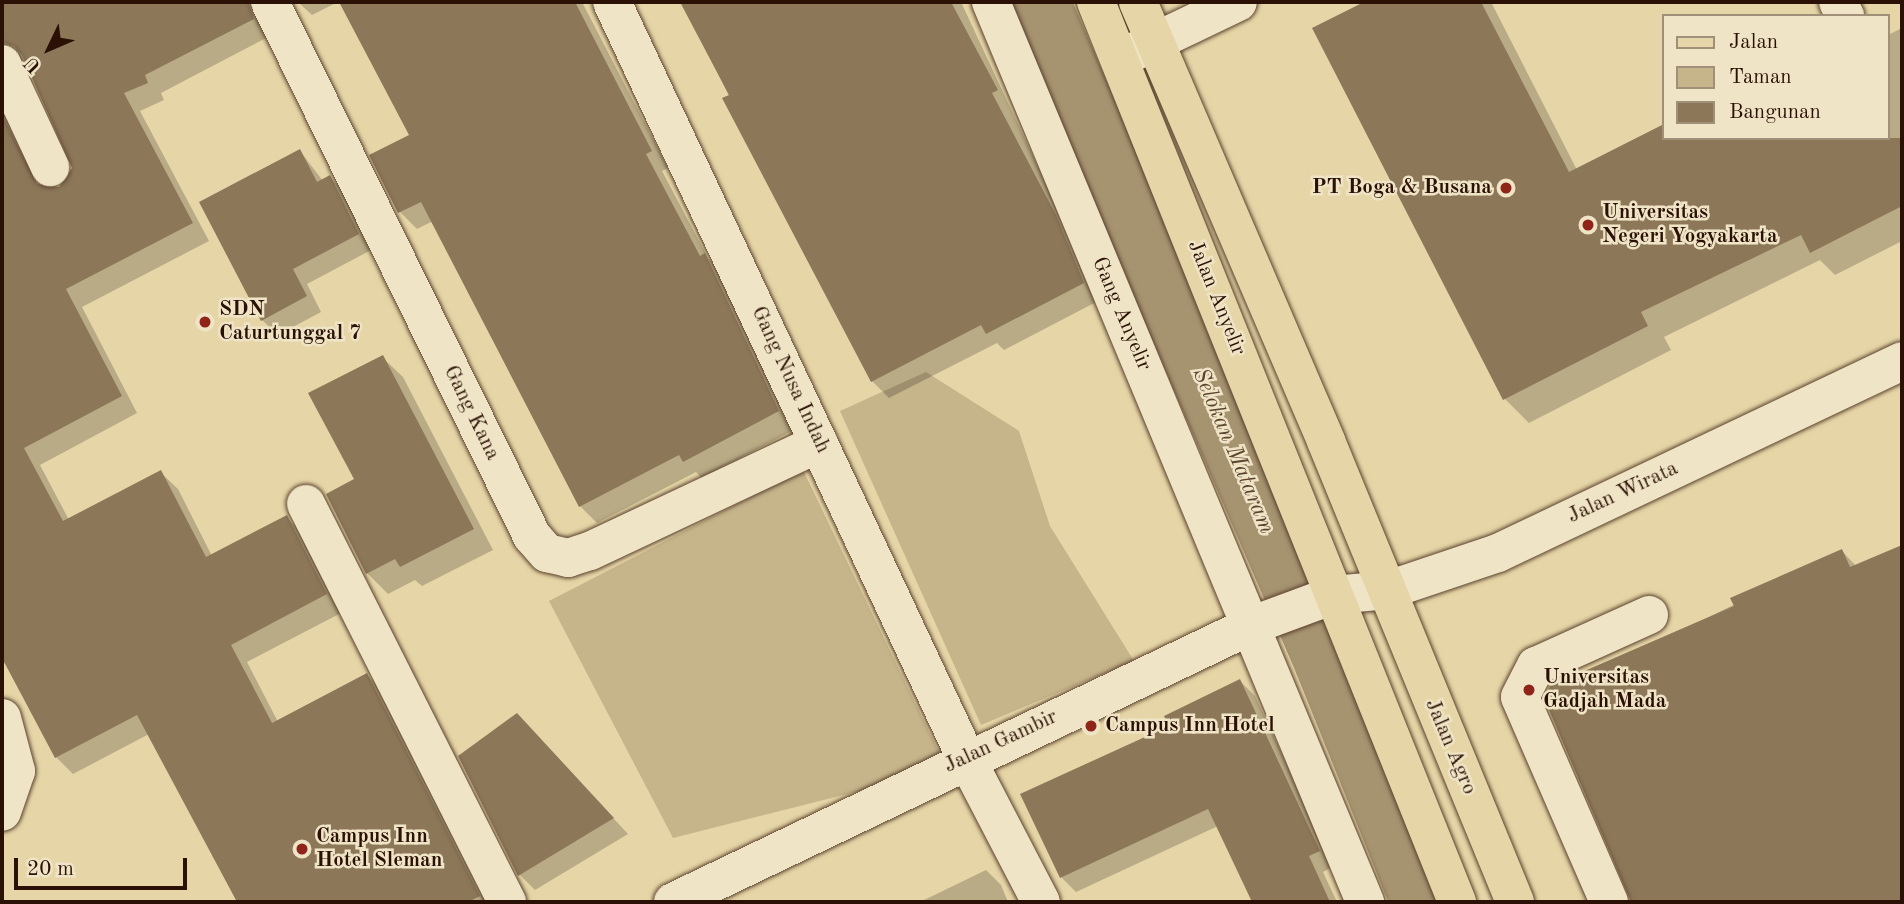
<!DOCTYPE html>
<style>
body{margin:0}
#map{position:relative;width:1904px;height:904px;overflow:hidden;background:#e6d6a7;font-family:"Old Standard TT",serif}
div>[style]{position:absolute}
.green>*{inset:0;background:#c6b58b}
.shadow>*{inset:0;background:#0003}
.canal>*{height:61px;margin:-30.5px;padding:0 30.5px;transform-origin:30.5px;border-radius:30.5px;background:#a69370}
.building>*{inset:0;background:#8c7759}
.roads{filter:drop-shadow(0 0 2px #5a422e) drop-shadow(0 0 2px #5a422e)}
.minor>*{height:38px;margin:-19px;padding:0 19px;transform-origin:19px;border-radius:19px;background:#efe4c6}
.major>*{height:38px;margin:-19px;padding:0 19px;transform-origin:19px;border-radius:19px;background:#e6d6a7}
.dots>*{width:19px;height:19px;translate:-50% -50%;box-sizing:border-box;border:4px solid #efe4c6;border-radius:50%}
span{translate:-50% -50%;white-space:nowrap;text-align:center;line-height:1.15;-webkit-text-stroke:5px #efe4c6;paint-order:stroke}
.poi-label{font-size:21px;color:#2b1105;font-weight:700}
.right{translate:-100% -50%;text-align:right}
.left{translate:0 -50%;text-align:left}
.street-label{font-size:21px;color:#2b1105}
.water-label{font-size:23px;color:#5c4530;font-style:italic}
.frame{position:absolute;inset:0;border:4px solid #2b1105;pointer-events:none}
.legend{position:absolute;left:1662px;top:14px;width:228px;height:126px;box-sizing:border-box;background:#efe4c6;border:2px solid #a19079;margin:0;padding:9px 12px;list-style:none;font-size:21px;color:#2b1105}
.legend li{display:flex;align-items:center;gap:14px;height:35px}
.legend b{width:35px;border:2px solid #a19079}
.north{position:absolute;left:14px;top:14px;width:70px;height:70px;-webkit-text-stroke:5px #efe4c6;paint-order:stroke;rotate:226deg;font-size:19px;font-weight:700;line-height:28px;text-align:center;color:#2b1105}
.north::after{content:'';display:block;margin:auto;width:24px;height:32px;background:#2b1105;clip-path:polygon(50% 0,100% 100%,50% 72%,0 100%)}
.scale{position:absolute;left:14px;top:858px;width:173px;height:32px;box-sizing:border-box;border:4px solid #2b1105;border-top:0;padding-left:9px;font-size:21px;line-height:24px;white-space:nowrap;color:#2b1105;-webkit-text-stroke:5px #efe4c6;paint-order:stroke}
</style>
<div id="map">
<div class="green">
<div style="clip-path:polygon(926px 372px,1019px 431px,1050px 526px,1134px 661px,981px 725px,840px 411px)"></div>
<div style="clip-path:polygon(803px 470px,947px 769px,673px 838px,549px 601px)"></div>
</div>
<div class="shadow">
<div style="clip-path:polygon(2px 2px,275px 2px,270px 36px,161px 93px,164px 100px,140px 111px,209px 241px,82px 307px,137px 413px,40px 465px,69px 520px,160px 472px,178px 489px,212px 556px,286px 517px,304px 534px,343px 612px,247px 662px,278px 722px,367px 675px,384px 692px,490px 902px,239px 902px,149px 734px,73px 774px,56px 757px,5px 663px,2px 665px,2px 98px,43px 187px,61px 188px,74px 170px,26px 61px,10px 61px,2px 68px)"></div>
<div style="clip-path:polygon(298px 2px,338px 2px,312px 15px)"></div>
<div style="clip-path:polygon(341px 2px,582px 2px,668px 168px,662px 171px,708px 258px,722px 272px,795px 429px,702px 478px,696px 472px,597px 523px,580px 506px,433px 221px,417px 229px,400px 212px,372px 156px,411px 135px)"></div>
<div style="clip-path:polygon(682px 2px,961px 2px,1100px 300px,1004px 350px,997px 343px,889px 398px,872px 381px)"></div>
<div style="clip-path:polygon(1368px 2px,1491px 2px,1577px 170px,1664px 125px,1664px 138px,1888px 138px,1888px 35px,1902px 28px,1902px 241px,1835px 275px,1820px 260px,1664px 337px,1671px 350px,1529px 423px,1505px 399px,1315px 29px)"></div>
<div style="clip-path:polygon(300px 151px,323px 181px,330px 177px,345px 192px,373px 249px,307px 284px,321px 312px,278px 335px,262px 320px)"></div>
<div style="clip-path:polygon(382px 357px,403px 377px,493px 550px,422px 586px,415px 580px,388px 594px,367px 573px,356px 480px)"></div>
<div style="clip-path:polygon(1902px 547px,1902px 902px,1634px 902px,1546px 698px,1842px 551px,1856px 566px)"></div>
<div style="clip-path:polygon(1240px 681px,1255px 696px,1334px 866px,1323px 872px,1337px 902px,1247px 902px,1253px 900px,1218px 826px,1076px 892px,1061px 877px,1171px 726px)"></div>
<div style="clip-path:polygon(532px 731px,628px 834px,535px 890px,520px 875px)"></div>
<div style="clip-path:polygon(986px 870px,1001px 885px,1008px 902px,920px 902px)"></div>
</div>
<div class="canal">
<div style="left:1039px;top:2px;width:718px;rotate:66.61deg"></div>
<div style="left:1324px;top:661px;width:260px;rotate:68.1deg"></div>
</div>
<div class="building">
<div style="clip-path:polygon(2px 2px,248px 2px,254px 19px,145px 75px,148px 83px,124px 93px,193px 223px,66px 289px,122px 396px,24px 448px,63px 521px,161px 470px,206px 557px,287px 515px,327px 594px,231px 645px,272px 723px,367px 673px,480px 896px,468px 902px,237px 902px,137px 715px,55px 758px,2px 658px,2px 115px,37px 184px,59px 187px,72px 168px,22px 55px,14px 46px,2px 42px)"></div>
<div style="clip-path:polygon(339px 2px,575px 2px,652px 151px,646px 154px,700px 256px,705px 253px,779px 411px,683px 462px,679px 455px,579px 507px,421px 202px,398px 213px,369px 155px,409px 135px)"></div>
<div style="clip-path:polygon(680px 2px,951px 2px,998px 90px,992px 93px,1056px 215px,1084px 283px,986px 334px,981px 325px,871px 382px,722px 98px,729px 95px)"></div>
<div style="clip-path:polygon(1364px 2px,1481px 2px,1569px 172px,1664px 124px,1664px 138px,1902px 138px,1902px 206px,1810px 253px,1801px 235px,1641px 312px,1648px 326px,1503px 400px,1312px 28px)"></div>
<div style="clip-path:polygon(300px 149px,317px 182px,330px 175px,359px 234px,293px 269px,307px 296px,261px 321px,199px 202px)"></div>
<div style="clip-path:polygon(383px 355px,474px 529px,400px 567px,395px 559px,366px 574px,326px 494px,354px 479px,308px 393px)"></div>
<div style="clip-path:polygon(1902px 545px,1902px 902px,1631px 902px,1544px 698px,1550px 686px,1734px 606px,1730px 598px,1842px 549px,1850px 567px)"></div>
<div style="clip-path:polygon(1240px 679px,1320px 851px,1309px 856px,1330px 902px,1252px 902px,1208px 809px,1060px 878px,1020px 794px,1169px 726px,1164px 716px)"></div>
<div style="clip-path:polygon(517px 713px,614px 818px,518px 876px,458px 756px)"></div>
</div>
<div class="roads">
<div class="minor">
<div style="left:270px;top:2px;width:595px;rotate:63.87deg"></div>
<div style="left:532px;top:536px;width:23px;rotate:49deg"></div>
<div style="left:547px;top:553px;width:22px;rotate:13deg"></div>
<div style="left:568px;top:558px;width:23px;rotate:-18deg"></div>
<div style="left:590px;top:551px;width:253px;rotate:-25.2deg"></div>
<div style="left:612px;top:2px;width:835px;rotate:64.91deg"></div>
<div style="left:966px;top:758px;width:162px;rotate:62.5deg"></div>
<div style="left:991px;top:2px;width:975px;rotate:67.43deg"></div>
<div style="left:1838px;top:2px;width:16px;rotate:63deg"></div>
<div style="left:1125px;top:56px;width:125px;rotate:-25.5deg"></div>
<div style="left:2px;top:64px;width:114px;rotate:65deg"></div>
<div style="left:306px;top:504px;width:446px;rotate:63.2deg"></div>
<div style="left:2px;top:718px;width:55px;rotate:75.2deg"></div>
<div style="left:16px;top:771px;width:43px;rotate:108.9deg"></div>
<div style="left:673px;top:902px;width:640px;rotate:-25.56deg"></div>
<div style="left:1250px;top:626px;width:90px;rotate:-20.3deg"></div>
<div style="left:1334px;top:595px;width:54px;rotate:-5.3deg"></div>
<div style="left:1388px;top:590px;width:116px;rotate:-18.6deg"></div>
<div style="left:1498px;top:553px;width:447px;rotate:-25.4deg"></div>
<div style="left:1609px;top:902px;width:223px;rotate:-113.5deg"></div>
<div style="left:1520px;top:697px;width:35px;rotate:-63deg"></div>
<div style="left:1536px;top:666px;width:124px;rotate:-24.3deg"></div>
</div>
<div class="major">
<div style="left:1096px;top:2px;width:970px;rotate:68.14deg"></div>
<div style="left:1138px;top:2px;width:478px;rotate:66.8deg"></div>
<div style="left:1326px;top:441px;width:498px;rotate:67.7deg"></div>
</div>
</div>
<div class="dots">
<div style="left:1506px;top:188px;background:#8f2418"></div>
<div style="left:1588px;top:225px;background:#8f2418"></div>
<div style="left:205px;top:322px;background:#8f2418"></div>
<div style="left:1529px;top:690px;background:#8f2418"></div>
<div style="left:1091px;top:726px;background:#8f2418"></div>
<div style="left:302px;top:849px;background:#8f2418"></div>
</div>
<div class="poi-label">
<span class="right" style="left:1492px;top:188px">PT Boga &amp; Busana</span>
<span class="left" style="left:1602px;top:225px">Universitas<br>Negeri Yogyakarta</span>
<span class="left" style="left:219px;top:322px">SDN<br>Caturtunggal 7</span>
<span class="left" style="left:1543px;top:690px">Universitas<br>Gadjah Mada</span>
<span class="left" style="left:1105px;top:726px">Campus Inn Hotel</span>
<span class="left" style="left:316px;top:849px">Campus Inn<br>Hotel Sleman</span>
</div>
<div class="street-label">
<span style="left:1216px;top:298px;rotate:68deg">Jalan Anyelir</span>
<span style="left:1121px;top:314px;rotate:67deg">Gang Anyelir</span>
<span style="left:790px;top:380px;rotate:65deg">Gang Nusa Indah</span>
<span style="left:471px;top:413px;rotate:64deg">Gang Kana</span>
<span style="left:1623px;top:493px;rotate:-25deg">Jalan Wirata</span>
<span style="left:1001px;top:742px;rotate:-25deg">Jalan Gambir</span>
<span style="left:1450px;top:747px;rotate:67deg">Jalan Agro</span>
</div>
<div class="water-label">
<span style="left:1233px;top:451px;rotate:67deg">Selokan Mataram</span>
</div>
<div class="frame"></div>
<ul class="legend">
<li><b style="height:9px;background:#e6d6a7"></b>Jalan</li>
<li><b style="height:19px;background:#c6b58b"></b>Taman</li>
<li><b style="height:19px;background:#8c7759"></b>Bangunan</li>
</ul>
<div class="north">U</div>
<div class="scale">20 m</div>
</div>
